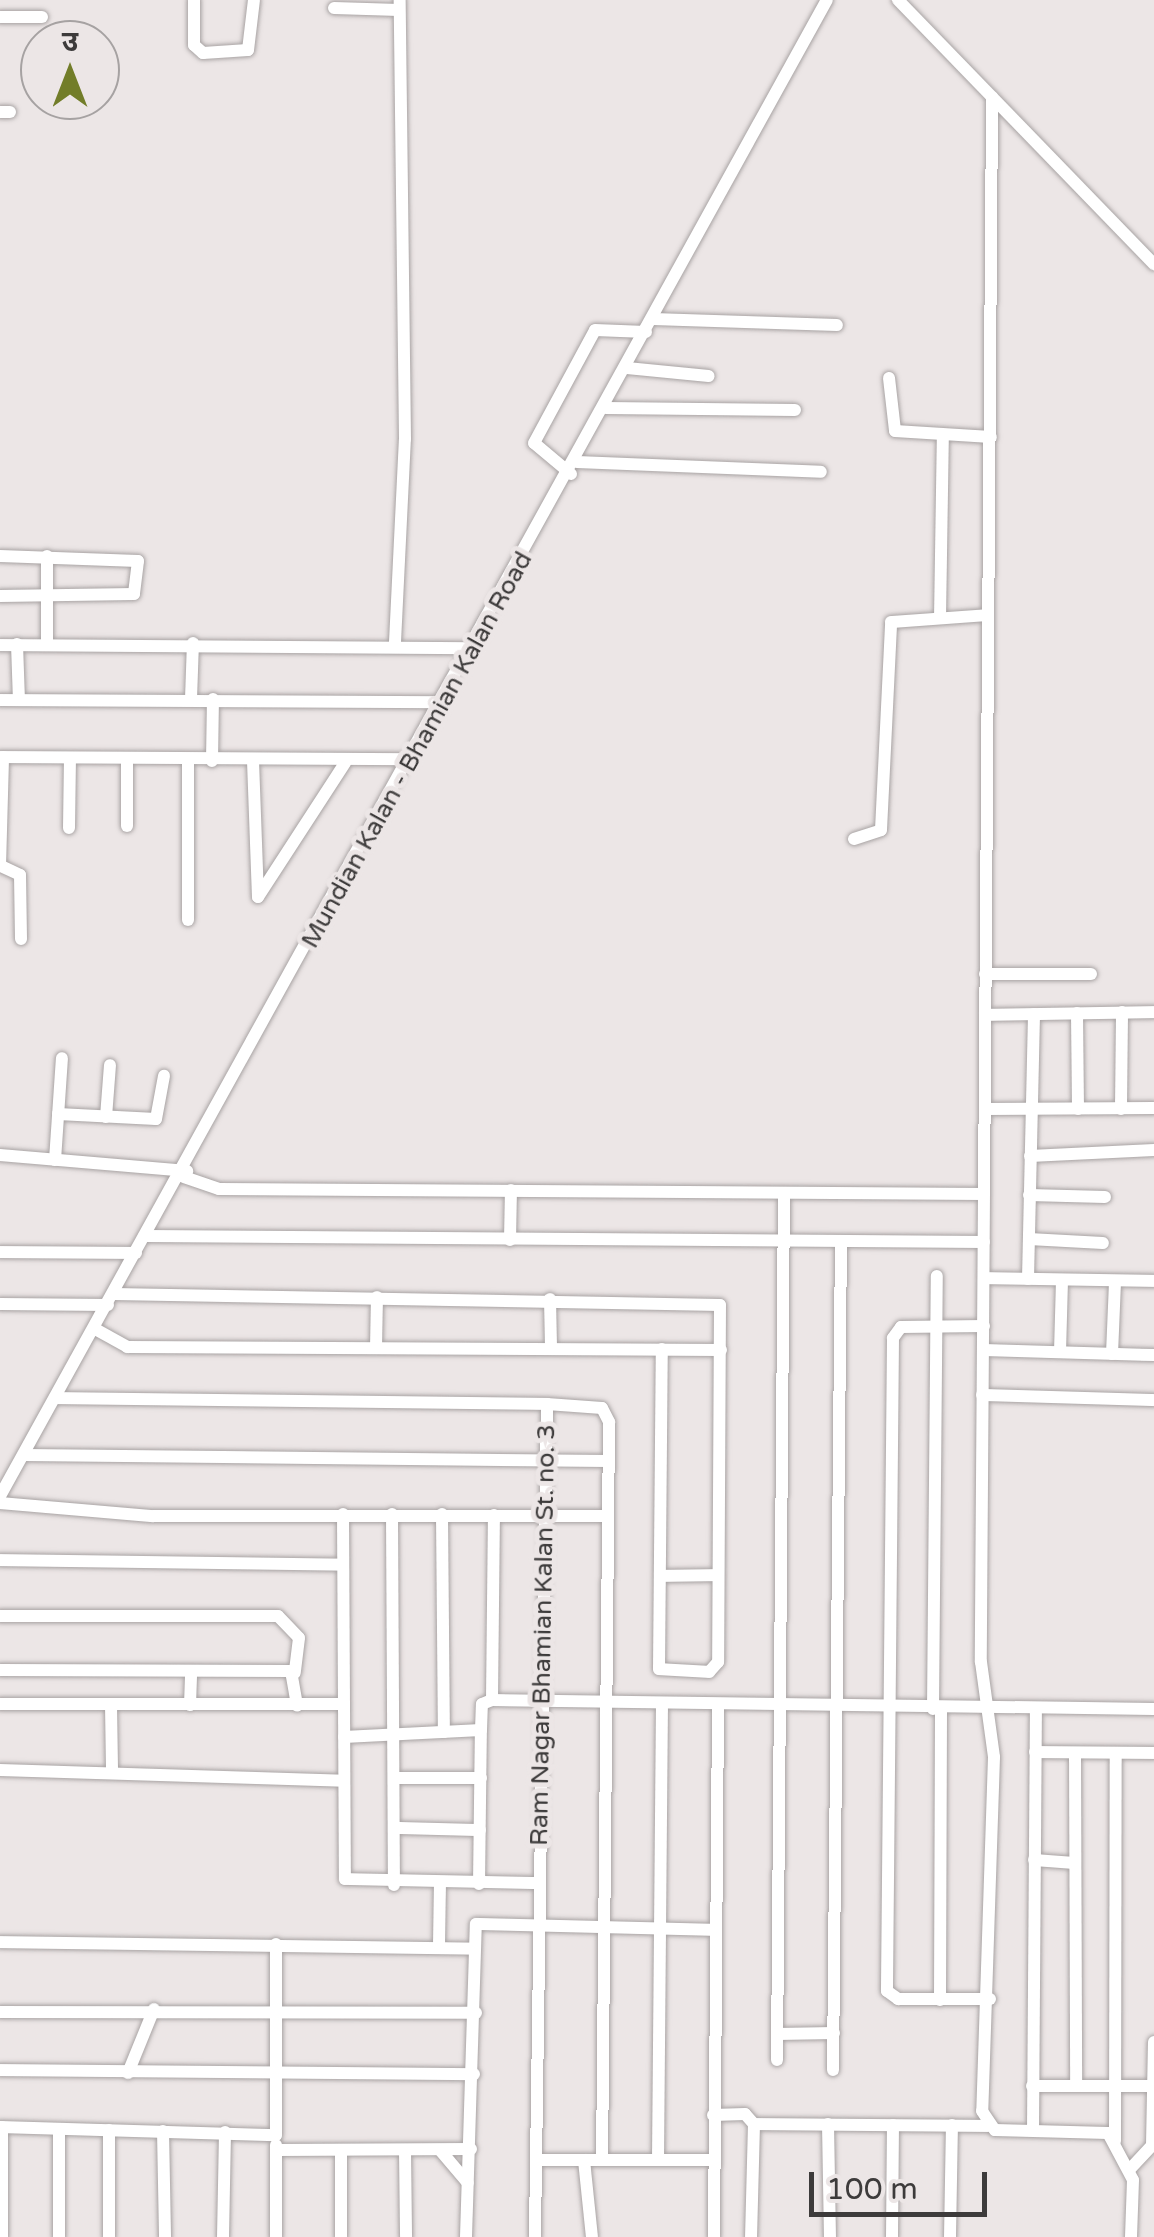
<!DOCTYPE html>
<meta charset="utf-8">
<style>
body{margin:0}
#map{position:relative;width:1154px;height:2237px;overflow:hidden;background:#ece6e6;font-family:"Varela Round","Noto Sans Devanagari",sans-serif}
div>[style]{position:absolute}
.roads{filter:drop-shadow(0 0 2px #a8a3a3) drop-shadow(0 0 2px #a8a3a3)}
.minor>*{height:12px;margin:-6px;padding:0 6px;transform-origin:6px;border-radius:6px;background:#fff}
span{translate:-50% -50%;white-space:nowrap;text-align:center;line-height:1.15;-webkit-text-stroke:10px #ece6e6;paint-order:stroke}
.street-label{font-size:25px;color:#3d3b3b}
.north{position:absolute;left:20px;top:20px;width:100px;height:100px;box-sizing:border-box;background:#ece6e6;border:2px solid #a6a2a2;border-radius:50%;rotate:0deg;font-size:28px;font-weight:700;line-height:40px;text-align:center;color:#3d3b3b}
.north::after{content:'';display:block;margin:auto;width:35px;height:45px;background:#727d29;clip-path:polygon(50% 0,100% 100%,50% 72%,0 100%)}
.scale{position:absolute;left:809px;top:2172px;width:178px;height:45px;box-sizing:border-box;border:5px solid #3d3b3b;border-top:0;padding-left:12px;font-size:30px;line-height:35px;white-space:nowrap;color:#3d3b3b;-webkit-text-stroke:8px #ece6e6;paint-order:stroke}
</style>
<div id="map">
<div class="roads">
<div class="minor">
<div style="left:194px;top:0;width:45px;rotate:90deg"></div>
<div style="left:194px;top:45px;width:12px;rotate:42deg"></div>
<div style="left:203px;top:53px;width:45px;rotate:-3.8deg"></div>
<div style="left:248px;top:50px;width:50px;rotate:-83.2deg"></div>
<div style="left:898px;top:0;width:368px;rotate:45.9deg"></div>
<div style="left:334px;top:8px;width:65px;rotate:1.8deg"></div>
<div style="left:0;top:17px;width:42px"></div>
<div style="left:0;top:112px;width:10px"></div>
<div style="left:653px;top:319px;width:184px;rotate:1.9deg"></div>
<div style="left:627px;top:368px;width:82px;rotate:5.6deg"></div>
<div style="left:889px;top:378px;width:53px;rotate:83.5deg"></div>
<div style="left:895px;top:431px;width:96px;rotate:3.6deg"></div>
<div style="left:606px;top:408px;width:189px;rotate:0.6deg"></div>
<div style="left:577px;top:462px;width:244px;rotate:2.3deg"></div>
<div style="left:571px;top:474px;width:48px;rotate:-140deg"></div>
<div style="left:534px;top:443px;width:128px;rotate:-61.6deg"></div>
<div style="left:595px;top:330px;width:51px;rotate:2.2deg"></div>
<div style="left:0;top:556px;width:138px;rotate:2.1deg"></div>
<div style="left:138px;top:561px;width:33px;rotate:97deg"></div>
<div style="left:134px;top:594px;width:134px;rotate:179.1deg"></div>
<div style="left:940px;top:618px;width:183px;rotate:-89.1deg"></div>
<div style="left:395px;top:642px;width:203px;rotate:-87.2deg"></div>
<div style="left:405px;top:439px;width:439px;rotate:-90.7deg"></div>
<div style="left:47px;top:643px;width:87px;rotate:-90deg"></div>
<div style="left:17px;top:644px;width:56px;rotate:88deg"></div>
<div style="left:0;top:645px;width:469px;rotate:0.4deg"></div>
<div style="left:191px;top:699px;width:56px;rotate:-88deg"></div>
<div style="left:0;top:700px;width:440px;rotate:0.3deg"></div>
<div style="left:0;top:757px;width:410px;rotate:0.3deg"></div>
<div style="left:127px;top:760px;width:66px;rotate:90deg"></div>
<div style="left:212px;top:761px;width:62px;rotate:-89.1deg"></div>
<div style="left:253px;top:761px;width:136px;rotate:87.9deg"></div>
<div style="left:258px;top:897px;width:160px;rotate:-57deg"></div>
<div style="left:188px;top:762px;width:158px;rotate:90deg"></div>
<div style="left:69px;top:828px;width:70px;rotate:-89.2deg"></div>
<div style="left:854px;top:839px;width:28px;rotate:-18deg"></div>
<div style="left:881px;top:830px;width:208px;rotate:-87.2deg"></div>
<div style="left:891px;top:622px;width:97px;rotate:-4.1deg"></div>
<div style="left:0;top:866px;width:109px;rotate:-88.4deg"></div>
<div style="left:1px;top:866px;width:21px;rotate:25deg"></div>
<div style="left:20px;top:875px;width:64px;rotate:89.1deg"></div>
<div style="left:985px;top:974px;width:106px"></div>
<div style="left:1077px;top:1013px;width:96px;rotate:89.4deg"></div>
<div style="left:985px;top:1015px;width:169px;rotate:-1deg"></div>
<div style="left:985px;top:1109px;width:169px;rotate:-0.3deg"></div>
<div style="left:1121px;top:1109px;width:97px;rotate:-89.4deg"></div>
<div style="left:58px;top:1114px;width:98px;rotate:2.9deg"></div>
<div style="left:156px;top:1119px;width:44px;rotate:-79.5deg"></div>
<div style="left:106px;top:1117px;width:52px;rotate:-85.6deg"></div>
<div style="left:0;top:1155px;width:188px;rotate:4.9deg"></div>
<div style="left:1030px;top:1156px;width:124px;rotate:-2.8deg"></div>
<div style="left:55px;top:1160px;width:102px;rotate:-86.1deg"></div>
<div style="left:184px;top:1177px;width:37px;rotate:19deg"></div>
<div style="left:219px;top:1189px;width:765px;rotate:0.37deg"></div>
<div style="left:984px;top:1194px;width:468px;rotate:90.4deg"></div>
<div style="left:981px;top:1662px;width:96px;rotate:82.2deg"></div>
<div style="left:994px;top:1757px;width:354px;rotate:91.9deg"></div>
<div style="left:982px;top:2111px;width:23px;rotate:56deg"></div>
<div style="left:995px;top:2130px;width:113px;rotate:1.5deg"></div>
<div style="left:1108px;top:2133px;width:53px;rotate:62deg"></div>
<div style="left:1133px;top:2180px;width:57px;rotate:92deg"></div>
<div style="left:984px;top:1194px;width:1097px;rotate:-89.58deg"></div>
<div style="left:1029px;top:1195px;width:76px;rotate:1.5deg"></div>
<div style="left:146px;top:1236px;width:838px;rotate:0.41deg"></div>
<div style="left:1029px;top:1239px;width:74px;rotate:3.1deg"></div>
<div style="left:510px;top:1240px;width:50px;rotate:-88.9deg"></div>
<div style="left:0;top:1252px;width:136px;rotate:0.4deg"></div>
<div style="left:984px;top:1278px;width:170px;rotate:1deg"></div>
<div style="left:1028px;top:1279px;width:265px;rotate:-88.7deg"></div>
<div style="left:114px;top:1294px;width:606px;rotate:1.04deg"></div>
<div style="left:720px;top:1305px;width:357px;rotate:90.3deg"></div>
<div style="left:718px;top:1662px;width:13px;rotate:132deg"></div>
<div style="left:709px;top:1672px;width:50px;rotate:-176.6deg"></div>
<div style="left:659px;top:1669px;width:320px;rotate:-89.5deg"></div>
<div style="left:550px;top:1299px;width:48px;rotate:88.8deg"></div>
<div style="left:0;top:1304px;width:108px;rotate:0.5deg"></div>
<div style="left:984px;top:1326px;width:83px;rotate:179.3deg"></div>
<div style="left:901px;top:1327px;width:14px;rotate:126deg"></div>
<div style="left:893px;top:1338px;width:653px;rotate:90.53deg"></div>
<div style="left:887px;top:1991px;width:14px;rotate:36deg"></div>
<div style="left:898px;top:1999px;width:92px"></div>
<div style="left:95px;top:1329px;width:37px;rotate:29deg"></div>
<div style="left:127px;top:1347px;width:594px;rotate:0.29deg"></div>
<div style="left:376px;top:1348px;width:51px;rotate:-88.9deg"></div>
<div style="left:984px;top:1350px;width:170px;rotate:1.7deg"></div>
<div style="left:1060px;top:1352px;width:72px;rotate:-88.4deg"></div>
<div style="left:1112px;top:1354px;width:73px;rotate:-87.6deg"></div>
<div style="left:982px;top:1395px;width:172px;rotate:1.7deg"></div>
<div style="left:56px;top:1398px;width:491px;rotate:0.7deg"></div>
<div style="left:547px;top:1404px;width:833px;rotate:90.83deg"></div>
<div style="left:547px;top:1404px;width:55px;rotate:4.2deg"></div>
<div style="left:602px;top:1408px;width:16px;rotate:63deg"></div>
<div style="left:609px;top:1422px;width:738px;rotate:90.54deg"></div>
<div style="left:24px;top:1455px;width:584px;rotate:0.59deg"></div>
<div style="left:0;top:1496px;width:1709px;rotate:-61.07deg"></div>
<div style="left:0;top:1503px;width:154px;rotate:4.9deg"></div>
<div style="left:153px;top:1516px;width:453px"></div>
<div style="left:343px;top:1514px;width:365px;rotate:89.7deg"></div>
<div style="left:345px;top:1879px;width:193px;rotate:1.2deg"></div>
<div style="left:392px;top:1514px;width:371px;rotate:89.7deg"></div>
<div style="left:442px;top:1514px;width:218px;rotate:89.5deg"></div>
<div style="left:0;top:1560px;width:343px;rotate:0.8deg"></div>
<div style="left:660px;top:1576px;width:58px;rotate:-1deg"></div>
<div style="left:0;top:1616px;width:278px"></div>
<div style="left:278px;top:1616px;width:30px;rotate:46deg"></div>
<div style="left:299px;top:1638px;width:35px;rotate:97deg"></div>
<div style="left:0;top:1670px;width:291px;rotate:0.2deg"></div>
<div style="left:291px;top:1671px;width:35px;rotate:80deg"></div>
<div style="left:492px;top:1700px;width:662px;rotate:0.78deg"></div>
<div style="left:0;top:1704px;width:344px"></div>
<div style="left:111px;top:1705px;width:66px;rotate:89.1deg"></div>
<div style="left:190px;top:1705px;width:34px;rotate:-88deg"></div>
<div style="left:933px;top:1709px;width:433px;rotate:-89.5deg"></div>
<div style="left:344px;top:1737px;width:137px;rotate:-2.9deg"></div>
<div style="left:481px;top:1730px;width:26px;rotate:-88deg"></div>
<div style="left:482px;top:1704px;width:11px;rotate:-22deg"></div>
<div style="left:492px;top:1700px;width:185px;rotate:-89.4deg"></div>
<div style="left:1035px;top:1752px;width:119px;rotate:0.5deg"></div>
<div style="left:1075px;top:1753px;width:332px;rotate:89.8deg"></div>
<div style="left:0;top:1770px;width:344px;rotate:1.8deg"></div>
<div style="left:395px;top:1778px;width:86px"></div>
<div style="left:396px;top:1828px;width:84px;rotate:1.4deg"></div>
<div style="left:1034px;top:1860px;width:41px;rotate:4.2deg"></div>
<div style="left:479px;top:1884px;width:154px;rotate:-89.3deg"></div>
<div style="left:0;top:1942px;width:475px;rotate:0.8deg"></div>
<div style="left:439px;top:1945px;width:61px;rotate:-89.1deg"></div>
<div style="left:940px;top:2000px;width:291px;rotate:-89.8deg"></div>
<div style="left:0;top:2012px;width:476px;rotate:0.1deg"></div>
<div style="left:777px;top:2034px;width:57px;rotate:-1deg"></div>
<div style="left:777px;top:2060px;width:867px;rotate:-89.54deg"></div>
<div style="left:0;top:2070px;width:474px;rotate:0.5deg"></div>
<div style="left:833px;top:2070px;width:828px;rotate:-89.45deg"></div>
<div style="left:128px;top:2073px;width:69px;rotate:-67.9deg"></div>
<div style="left:1032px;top:2086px;width:122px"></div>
<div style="left:713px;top:2115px;width:32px;rotate:-2deg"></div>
<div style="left:745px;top:2114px;width:13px;rotate:48deg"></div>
<div style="left:754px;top:2124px;width:113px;rotate:91.5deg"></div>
<div style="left:754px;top:2124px;width:234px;rotate:0.5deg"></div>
<div style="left:828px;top:2124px;width:113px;rotate:89deg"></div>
<div style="left:0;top:2127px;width:276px;rotate:1.7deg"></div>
<div style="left:276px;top:2135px;width:191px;rotate:-90deg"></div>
<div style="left:2px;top:2127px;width:110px;rotate:90deg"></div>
<div style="left:59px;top:2129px;width:108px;rotate:90deg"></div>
<div style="left:1033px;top:2129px;width:421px;rotate:-89.6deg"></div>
<div style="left:163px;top:2131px;width:106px;rotate:88.9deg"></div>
<div style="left:1115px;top:2141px;width:387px;rotate:-89.9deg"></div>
<div style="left:276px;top:2150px;width:195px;rotate:-0.3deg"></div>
<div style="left:440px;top:2150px;width:43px;rotate:49.7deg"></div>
<div style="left:405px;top:2151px;width:86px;rotate:89.3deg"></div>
<div style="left:341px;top:2152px;width:85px;rotate:90deg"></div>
<div style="left:536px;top:2160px;width:176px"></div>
<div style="left:584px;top:2160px;width:77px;rotate:84.1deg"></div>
<div style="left:658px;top:2160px;width:456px;rotate:-89.5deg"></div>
<div style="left:1130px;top:2169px;width:33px;rotate:-47deg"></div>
<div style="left:1152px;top:2145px;width:103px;rotate:-88.9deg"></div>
<div style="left:109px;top:2237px;width:107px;rotate:-90deg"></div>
<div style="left:223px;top:2237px;width:105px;rotate:-88.9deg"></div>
<div style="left:276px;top:2237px;width:92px;rotate:-90deg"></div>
<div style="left:466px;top:2237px;width:313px;rotate:-88.2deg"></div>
<div style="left:476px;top:1924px;width:238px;rotate:1.4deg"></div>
<div style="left:714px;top:2237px;width:533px;rotate:-89.57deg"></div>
<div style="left:892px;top:2237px;width:112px;rotate:-89.5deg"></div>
<div style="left:950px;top:2237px;width:112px;rotate:-89deg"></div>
</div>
</div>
<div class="street-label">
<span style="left:417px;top:750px;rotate:-61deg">Mundian Kalan - Bhamian Kalan Road</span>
<span style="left:543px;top:1635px;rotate:-89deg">Ram Nagar Bhamian Kalan St. no. 3</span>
</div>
<div class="north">उ</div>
<div class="scale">100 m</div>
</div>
